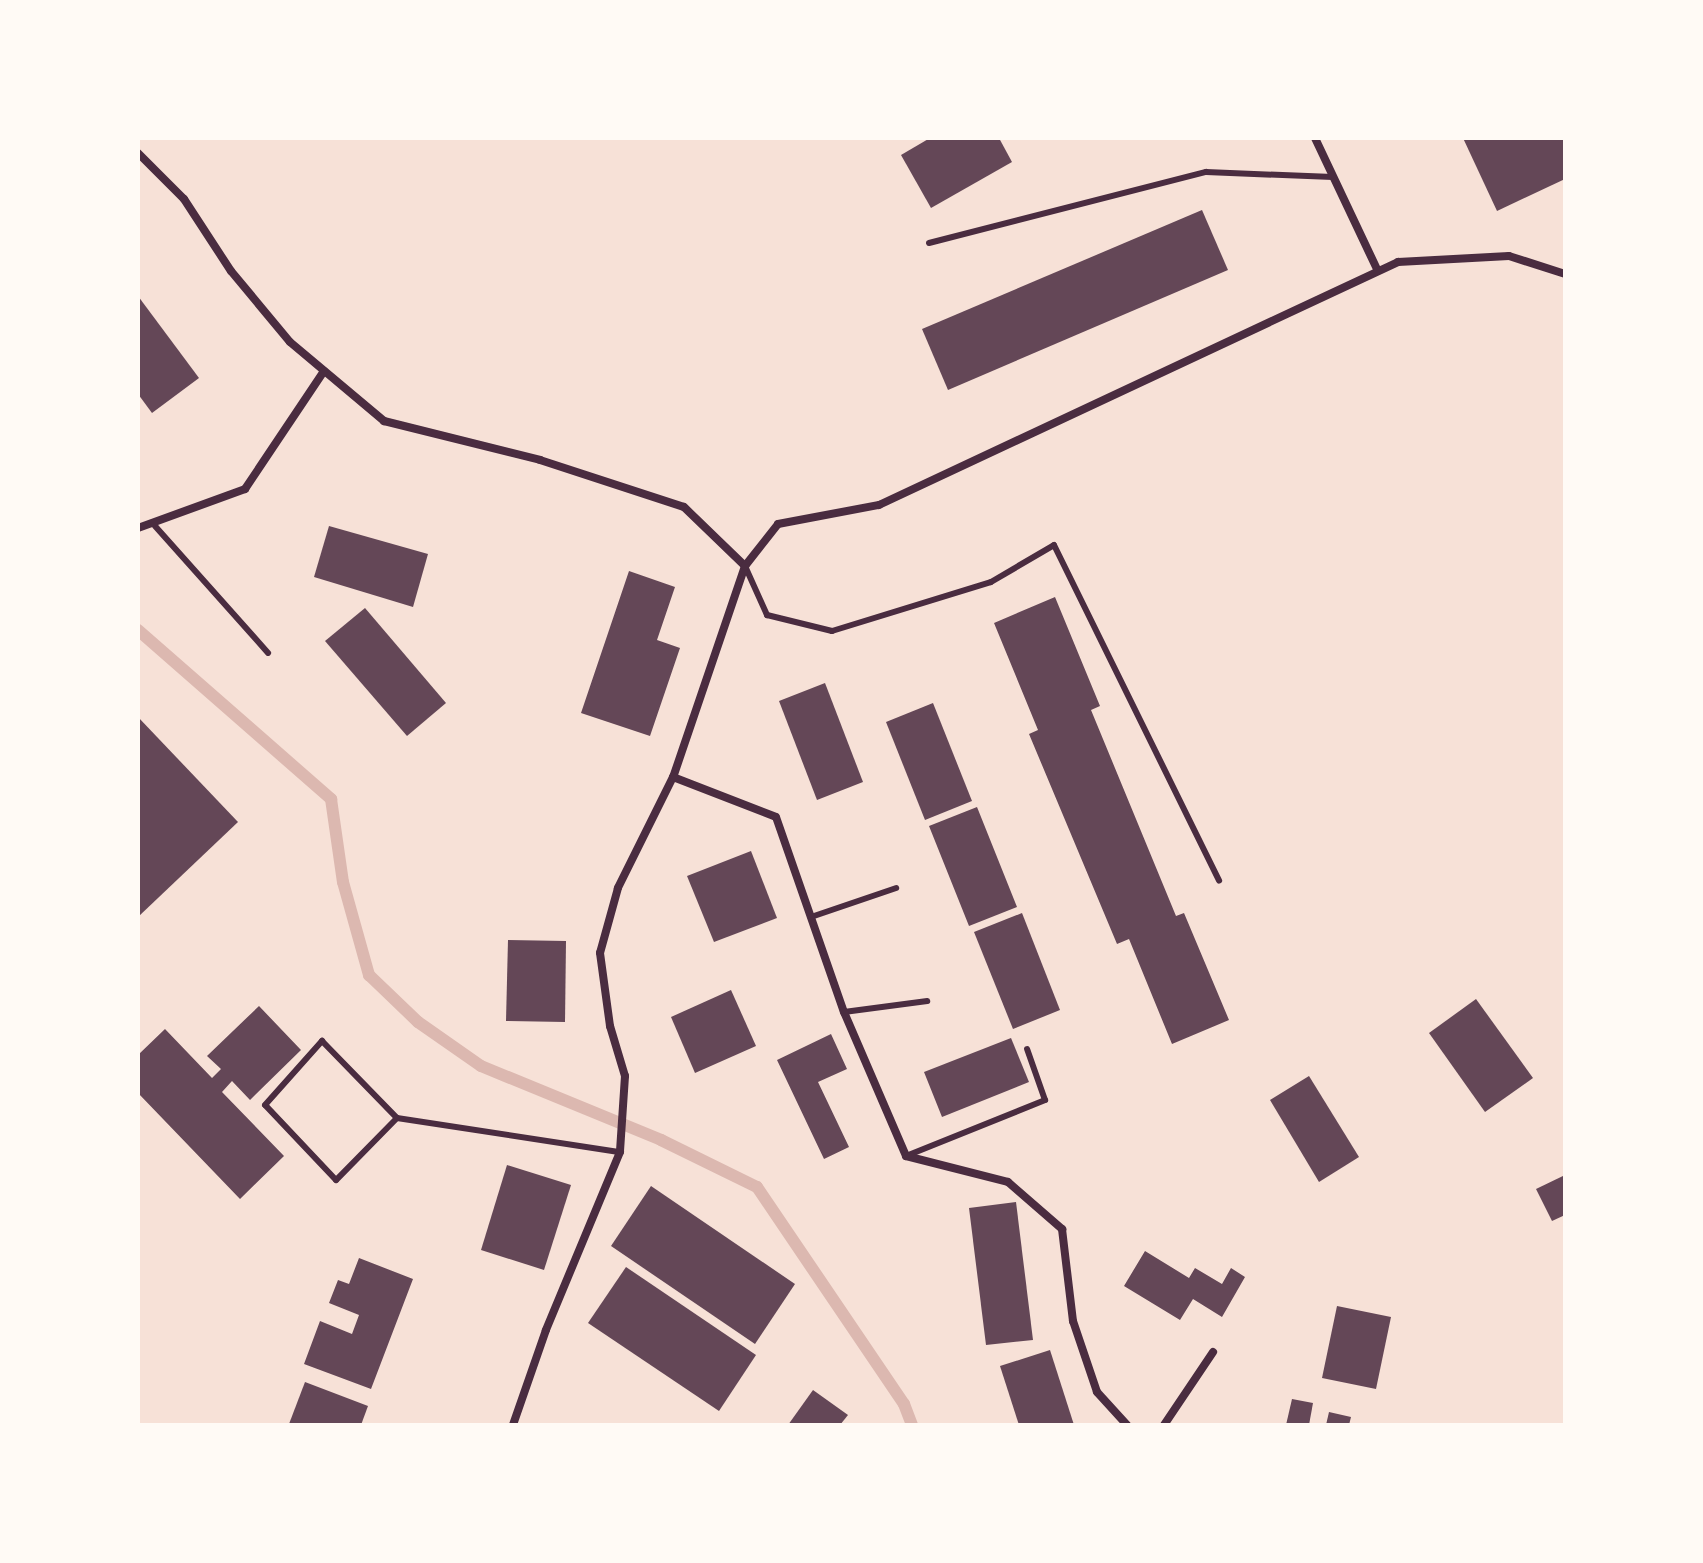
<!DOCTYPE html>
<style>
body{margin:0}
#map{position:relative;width:1703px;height:1563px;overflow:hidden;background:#f7e1d7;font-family:Manrope,sans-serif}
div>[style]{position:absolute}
.stream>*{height:12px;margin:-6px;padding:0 6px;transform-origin:6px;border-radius:6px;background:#dcb8b0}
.building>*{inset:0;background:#644757}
.service>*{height:6px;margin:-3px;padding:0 3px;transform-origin:3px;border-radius:3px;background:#4a2c40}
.minor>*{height:8px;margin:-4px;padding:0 4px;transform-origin:4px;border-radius:4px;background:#4a2c40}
span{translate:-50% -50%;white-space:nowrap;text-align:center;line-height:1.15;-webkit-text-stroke:6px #fffaf5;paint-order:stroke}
.frame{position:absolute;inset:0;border:140px solid #fffaf5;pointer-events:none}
</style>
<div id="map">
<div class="stream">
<div style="left:138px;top:630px;width:257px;rotate:41.2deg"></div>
<div style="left:331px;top:799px;width:84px;rotate:81.8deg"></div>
<div style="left:343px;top:882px;width:97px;rotate:74.4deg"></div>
<div style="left:369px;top:975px;width:68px;rotate:43.8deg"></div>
<div style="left:418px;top:1022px;width:77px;rotate:34.9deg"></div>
<div style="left:481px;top:1066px;width:195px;rotate:22.3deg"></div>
<div style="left:661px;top:1140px;width:107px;rotate:26.1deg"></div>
<div style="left:757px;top:1187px;width:262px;rotate:55.9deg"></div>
<div style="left:904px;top:1404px;width:22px;rotate:69deg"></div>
</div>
<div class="building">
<div style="clip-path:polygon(930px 138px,999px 138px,1012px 162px,931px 208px,901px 155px)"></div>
<div style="clip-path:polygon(1463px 138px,1565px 138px,1565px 179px,1497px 211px)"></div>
<div style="clip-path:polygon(1202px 210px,1228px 270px,948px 390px,922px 329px)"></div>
<div style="clip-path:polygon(138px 296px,199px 378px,152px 413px,138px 394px)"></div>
<div style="clip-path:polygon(329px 526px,428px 554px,413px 607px,314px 577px)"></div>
<div style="clip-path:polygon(629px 571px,675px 587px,657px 640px,680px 648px,650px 736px,581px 713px)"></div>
<div style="clip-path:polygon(1055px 597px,1100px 706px,1091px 710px,1176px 916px,1184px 913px,1229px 1020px,1172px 1044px,1129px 939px,1117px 944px,1029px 734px,1038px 730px,994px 623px)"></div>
<div style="clip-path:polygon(365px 608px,446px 703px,407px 736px,325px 641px)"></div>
<div style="clip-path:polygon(825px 683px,863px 782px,817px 800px,779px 701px)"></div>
<div style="clip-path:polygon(933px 703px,972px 801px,925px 820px,886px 722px)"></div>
<div style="clip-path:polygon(138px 717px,238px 822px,138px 917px)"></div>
<div style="clip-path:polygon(977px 807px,1017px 907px,969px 926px,929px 826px)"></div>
<div style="clip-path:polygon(751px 851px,777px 918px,714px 942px,687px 876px)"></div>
<div style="clip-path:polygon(1022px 913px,1060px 1010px,1013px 1029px,974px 932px)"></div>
<div style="clip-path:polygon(508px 940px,566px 941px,565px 1022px,506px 1021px)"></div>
<div style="clip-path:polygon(731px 990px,756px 1046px,695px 1073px,671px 1017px)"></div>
<div style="clip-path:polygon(1476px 999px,1533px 1078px,1485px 1112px,1429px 1033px)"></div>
<div style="clip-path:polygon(259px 1006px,301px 1050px,250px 1100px,232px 1081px,222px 1092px,284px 1156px,240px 1199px,138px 1093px,138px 1055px,165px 1029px,212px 1078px,221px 1069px,207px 1056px)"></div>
<div style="clip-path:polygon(831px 1034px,847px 1069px,818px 1082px,849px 1147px,824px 1159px,777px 1060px)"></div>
<div style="clip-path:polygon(1011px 1038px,1029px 1082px,942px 1117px,924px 1072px)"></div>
<div style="clip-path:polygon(1309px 1076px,1359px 1157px,1319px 1182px,1270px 1100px)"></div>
<div style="clip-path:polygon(507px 1165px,571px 1185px,544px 1270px,481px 1250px)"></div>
<div style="clip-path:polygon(1565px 1175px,1565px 1215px,1552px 1221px,1536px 1189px)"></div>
<div style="clip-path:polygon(651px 1186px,795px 1284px,755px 1344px,611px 1246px)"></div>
<div style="clip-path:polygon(1016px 1202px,1033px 1340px,986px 1345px,969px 1208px)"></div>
<div style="clip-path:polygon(1145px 1251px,1189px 1278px,1195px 1268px,1222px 1284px,1231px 1268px,1245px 1277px,1222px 1317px,1193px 1299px,1180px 1320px,1124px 1286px)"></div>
<div style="clip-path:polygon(359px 1258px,413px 1279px,371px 1389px,304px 1364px,320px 1321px,352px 1334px,359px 1315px,329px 1303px,338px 1280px,349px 1284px)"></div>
<div style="clip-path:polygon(626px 1267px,756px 1355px,719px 1411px,588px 1323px)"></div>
<div style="clip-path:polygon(1337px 1306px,1391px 1317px,1376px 1389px,1322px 1378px)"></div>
<div style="clip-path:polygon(1050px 1350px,1074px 1425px,1019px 1425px,1000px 1366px)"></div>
<div style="clip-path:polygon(305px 1382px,368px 1406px,361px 1425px,289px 1424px)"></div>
<div style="clip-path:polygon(813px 1390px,848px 1415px,840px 1425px,788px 1425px)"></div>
<div style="clip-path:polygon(1292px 1399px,1313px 1403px,1309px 1425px,1286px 1425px)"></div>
<div style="clip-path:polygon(1329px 1412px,1351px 1417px,1349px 1425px,1326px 1425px)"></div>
</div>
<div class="service">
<div style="left:929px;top:243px;width:286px;rotate:-14.4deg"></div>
<div style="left:1206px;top:172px;width:127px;rotate:2.3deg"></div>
<div style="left:155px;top:526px;width:170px;rotate:48.3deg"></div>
<div style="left:745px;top:566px;width:54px;rotate:65.8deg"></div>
<div style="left:767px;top:615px;width:67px;rotate:13.8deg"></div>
<div style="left:832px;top:631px;width:166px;rotate:-17.1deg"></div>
<div style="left:991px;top:582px;width:73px;rotate:-30.4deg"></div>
<div style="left:1054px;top:545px;width:374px;rotate:63.8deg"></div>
<div style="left:811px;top:917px;width:90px;rotate:-18.8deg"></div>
<div style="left:844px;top:1012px;width:84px;rotate:-7.5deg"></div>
<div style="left:397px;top:1118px;width:87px;rotate:134.5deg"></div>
<div style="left:336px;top:1180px;width:103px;rotate:-133.4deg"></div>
<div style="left:265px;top:1105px;width:86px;rotate:-48.3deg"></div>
<div style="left:322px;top:1041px;width:107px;rotate:45.8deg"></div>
<div style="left:397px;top:1118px;width:226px;rotate:8.7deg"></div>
<div style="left:906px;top:1156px;width:150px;rotate:-21.9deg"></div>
<div style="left:1045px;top:1100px;width:54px;rotate:-109.4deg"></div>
</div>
<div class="minor">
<div style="left:1315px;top:138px;width:147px;rotate:64.7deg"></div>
<div style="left:138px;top:153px;width:65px;rotate:45deg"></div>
<div style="left:184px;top:199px;width:86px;rotate:56.9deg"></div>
<div style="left:231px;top:271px;width:92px;rotate:50.3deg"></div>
<div style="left:290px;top:342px;width:123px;rotate:40deg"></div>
<div style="left:384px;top:421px;width:161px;rotate:14deg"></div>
<div style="left:540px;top:460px;width:151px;rotate:18.1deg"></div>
<div style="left:684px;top:507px;width:85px;rotate:44deg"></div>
<div style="left:745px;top:566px;width:223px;rotate:108.8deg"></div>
<div style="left:673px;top:777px;width:124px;rotate:116.4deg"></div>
<div style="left:618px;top:888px;width:67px;rotate:105.5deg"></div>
<div style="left:600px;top:953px;width:74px;rotate:82.2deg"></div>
<div style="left:610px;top:1026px;width:52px;rotate:73.3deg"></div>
<div style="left:625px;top:1076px;width:76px;rotate:93.8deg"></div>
<div style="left:620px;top:1152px;width:193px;rotate:112.6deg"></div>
<div style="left:546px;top:1330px;width:101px;rotate:109.2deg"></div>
<div style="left:138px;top:528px;width:114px;rotate:-20deg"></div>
<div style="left:245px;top:489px;width:142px;rotate:-56.2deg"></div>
<div style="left:745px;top:566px;width:53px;rotate:-51.8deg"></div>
<div style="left:778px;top:524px;width:103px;rotate:-10.7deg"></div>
<div style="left:879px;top:505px;width:573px;rotate:-25.09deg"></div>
<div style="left:1398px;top:262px;width:111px;rotate:-3.1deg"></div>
<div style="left:1509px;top:256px;width:59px;rotate:17.8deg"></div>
<div style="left:673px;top:777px;width:110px;rotate:21.2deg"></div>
<div style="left:776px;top:817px;width:207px;rotate:70.8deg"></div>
<div style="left:844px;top:1012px;width:157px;rotate:66.7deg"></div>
<div style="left:906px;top:1156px;width:105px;rotate:14.3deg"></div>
<div style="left:1008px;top:1182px;width:72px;rotate:41deg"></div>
<div style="left:1062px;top:1229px;width:93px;rotate:83.2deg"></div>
<div style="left:1073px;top:1321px;width:75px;rotate:71.3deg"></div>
<div style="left:1097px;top:1392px;width:45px;rotate:47.7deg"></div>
<div style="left:1164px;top:1425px;width:88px;rotate:-56.1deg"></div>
</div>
<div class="frame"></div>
</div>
